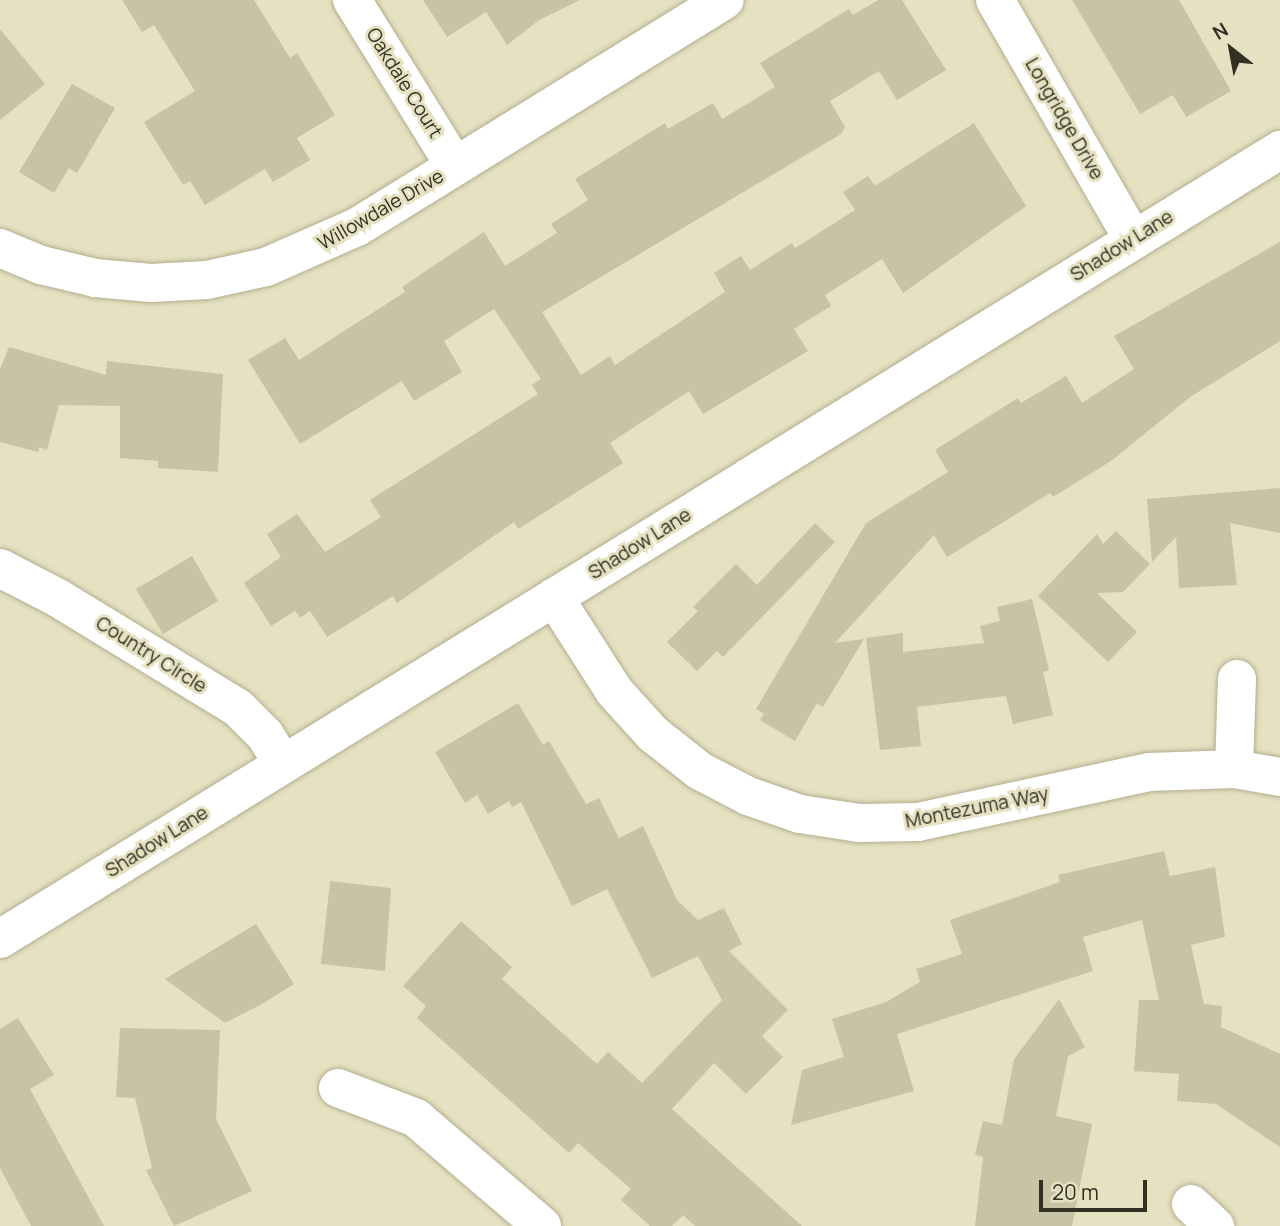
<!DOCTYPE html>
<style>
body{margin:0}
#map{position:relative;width:1280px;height:1226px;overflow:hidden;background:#e5e1c1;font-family:Manrope,sans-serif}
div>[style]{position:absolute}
.building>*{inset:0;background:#c7c3a4}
.roads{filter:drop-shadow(0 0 2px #b3ae90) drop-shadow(0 0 2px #b3ae90)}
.minor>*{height:38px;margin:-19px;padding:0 19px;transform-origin:19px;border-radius:19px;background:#fff}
span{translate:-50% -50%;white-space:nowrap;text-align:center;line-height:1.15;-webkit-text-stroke:6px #e5e1c1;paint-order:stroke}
.street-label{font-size:19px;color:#313023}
.north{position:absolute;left:1196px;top:14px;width:70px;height:70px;-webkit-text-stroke:5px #e5e1c1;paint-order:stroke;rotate:329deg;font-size:19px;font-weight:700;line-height:28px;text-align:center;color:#313023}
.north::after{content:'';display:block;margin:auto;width:24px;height:32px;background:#313023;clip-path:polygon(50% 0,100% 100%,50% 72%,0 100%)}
.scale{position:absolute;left:1039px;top:1180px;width:108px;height:32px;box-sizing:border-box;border:4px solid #313023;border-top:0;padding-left:9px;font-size:21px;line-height:24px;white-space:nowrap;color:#313023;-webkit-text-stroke:5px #e5e1c1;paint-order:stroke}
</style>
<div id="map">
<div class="building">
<div style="clip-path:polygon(122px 0,254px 0,290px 58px,297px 53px,335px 115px,297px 138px,310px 160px,273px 182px,265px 169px,205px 205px,190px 181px,183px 185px,144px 122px,195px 91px,154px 25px,142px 32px)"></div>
<div style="clip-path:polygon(423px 0,580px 0,539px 20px,507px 45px,486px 12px,447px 37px)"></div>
<div style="clip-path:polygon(878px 0,902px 0,946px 70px,897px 100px,879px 71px,830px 101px,845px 127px,841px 134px,542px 312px,581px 375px,610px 356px,615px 365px,725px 292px,714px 273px,741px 256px,750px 270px,792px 243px,795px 248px,855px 210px,843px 192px,868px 176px,875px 186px,974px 123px,1026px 206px,903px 293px,882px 259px,825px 295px,831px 306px,794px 329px,808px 351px,703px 414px,689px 391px,610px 443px,623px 463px,518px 529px,514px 522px,397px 603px,393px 596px,327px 637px,310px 611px,300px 618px,295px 611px,271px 626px,244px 583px,281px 557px,267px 534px,297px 514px,325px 552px,381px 517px,370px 500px,538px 394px,532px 385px,541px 379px,494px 309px,444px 341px,462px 372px,414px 401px,402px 381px,300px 444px,248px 360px,285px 338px,299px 360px,405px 292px,402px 287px,484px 232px,505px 266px,557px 233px,551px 224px,588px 200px,575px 179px,665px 123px,668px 129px,713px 103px,722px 119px,775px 87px,760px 63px,849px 9px,853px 15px)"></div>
<div style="clip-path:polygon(1072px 0,1179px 0,1231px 91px,1186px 117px,1173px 95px,1140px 114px)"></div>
<div style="clip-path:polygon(0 29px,45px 84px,0 120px)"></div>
<div style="clip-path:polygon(72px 84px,115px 108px,77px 173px,69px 168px,54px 193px,19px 172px)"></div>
<div style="clip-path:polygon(1280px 242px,1280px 341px,1190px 397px,1111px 461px,1053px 497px,1050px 493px,947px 557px,934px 535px,835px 643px,864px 639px,823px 707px,817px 703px,795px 741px,760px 720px,764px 714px,756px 709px,866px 523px,948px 472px,935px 450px,1018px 398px,1021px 403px,1066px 376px,1082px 403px,1134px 369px,1114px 336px)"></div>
<div style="clip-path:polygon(9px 347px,106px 375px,107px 361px,223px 374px,218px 472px,158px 468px,158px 461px,120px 458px,120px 406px,59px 405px,47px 450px,39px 447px,38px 452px,0 442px,0 369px)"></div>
<div style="clip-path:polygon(1280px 488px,1280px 533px,1230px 523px,1237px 585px,1179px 588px,1176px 537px,1152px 562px,1147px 499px)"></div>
<div style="clip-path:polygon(815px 523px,835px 542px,723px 657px,717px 651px,697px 671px,667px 642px,698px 611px,693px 607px,736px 564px,757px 585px)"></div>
<div style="clip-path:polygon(1116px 531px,1150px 564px,1123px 592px,1097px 593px,1137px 632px,1108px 662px,1038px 596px,1097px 534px,1103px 544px)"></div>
<div style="clip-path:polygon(192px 556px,218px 601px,163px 634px,136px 589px)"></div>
<div style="clip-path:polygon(1032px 599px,1049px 670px,1043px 672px,1053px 715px,1013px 724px,1006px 696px,917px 707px,921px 746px,880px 750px,866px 638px,903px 633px,903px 652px,984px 643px,980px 626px,1000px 621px,997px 607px)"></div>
<div style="clip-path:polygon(518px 703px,543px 745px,549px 741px,586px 804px,599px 798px,619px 838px,643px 826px,677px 900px,698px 920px,724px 908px,742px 944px,729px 951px,788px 1010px,762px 1036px,783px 1057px,746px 1094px,714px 1063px,672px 1109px,802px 1226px,695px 1226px,683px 1215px,672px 1226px,650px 1226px,621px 1200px,631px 1189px,578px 1143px,569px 1153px,417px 1018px,426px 1006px,403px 986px,461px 921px,512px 967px,502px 979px,597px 1064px,608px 1052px,642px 1083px,722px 1000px,698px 956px,652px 978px,607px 889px,572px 906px,521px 802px,512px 807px,509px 801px,488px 814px,477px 795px,465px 803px,435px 752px)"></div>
<div style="clip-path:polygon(1164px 851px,1170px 876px,1215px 867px,1225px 937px,1191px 945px,1204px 1004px,1222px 1006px,1221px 1027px,1280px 1054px,1280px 1147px,1216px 1104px,1177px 1101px,1179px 1074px,1134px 1071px,1139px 1000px,1159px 1000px,1142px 920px,1083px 937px,1093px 971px,897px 1034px,914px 1091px,791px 1125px,802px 1070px,844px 1057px,832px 1019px,886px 1002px,920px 982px,916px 969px,962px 954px,950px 920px,1060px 882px,1058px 875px)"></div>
<div style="clip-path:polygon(330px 881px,391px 888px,385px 971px,321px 964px)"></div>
<div style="clip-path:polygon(256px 924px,294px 984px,262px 1004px,225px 1023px,165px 979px)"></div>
<div style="clip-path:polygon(1059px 999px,1085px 1047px,1068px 1056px,1056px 1116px,1092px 1124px,1072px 1226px,975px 1226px,983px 1157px,975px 1155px,983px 1121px,1002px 1125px,1014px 1059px)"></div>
<div style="clip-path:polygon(18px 1018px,54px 1075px,30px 1089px,104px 1226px,31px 1226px,0 1168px,0 1029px)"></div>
<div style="clip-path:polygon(120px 1028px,220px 1030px,216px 1119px,252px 1191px,174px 1226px,146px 1170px,152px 1168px,135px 1098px,116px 1097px)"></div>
</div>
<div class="roads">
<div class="minor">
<div style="left:352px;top:0;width:195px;rotate:58.2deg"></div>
<div style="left:995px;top:0;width:276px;rotate:60deg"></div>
<div style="left:0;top:248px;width:44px;rotate:22.5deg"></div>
<div style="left:41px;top:265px;width:56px;rotate:13.5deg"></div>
<div style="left:95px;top:278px;width:56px;rotate:5.1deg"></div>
<div style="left:151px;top:283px;width:56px;rotate:-3.1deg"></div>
<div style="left:207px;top:280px;width:60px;rotate:-12.4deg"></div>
<div style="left:266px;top:267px;width:99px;rotate:-23.7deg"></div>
<div style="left:357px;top:227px;width:432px;rotate:-31.7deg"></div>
<div style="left:0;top:568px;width:65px;rotate:27.3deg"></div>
<div style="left:58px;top:598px;width:211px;rotate:31.4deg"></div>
<div style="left:238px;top:708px;width:38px;rotate:45deg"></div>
<div style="left:265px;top:735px;width:34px;rotate:58deg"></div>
<div style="left:554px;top:597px;width:112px;rotate:57.4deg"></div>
<div style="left:614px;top:691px;width:58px;rotate:47.8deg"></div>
<div style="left:653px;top:734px;width:60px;rotate:38.2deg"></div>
<div style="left:700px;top:771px;width:54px;rotate:27.5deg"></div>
<div style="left:748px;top:796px;width:55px;rotate:19.1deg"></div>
<div style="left:800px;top:814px;width:60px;rotate:8.7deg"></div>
<div style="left:859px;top:823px;width:59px;rotate:-1deg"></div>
<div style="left:918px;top:822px;width:237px;rotate:-12.2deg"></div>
<div style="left:1150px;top:772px;width:84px;rotate:-2deg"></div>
<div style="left:1234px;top:769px;width:47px;rotate:9.9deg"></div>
<div style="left:1234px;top:769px;width:90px;rotate:-88.1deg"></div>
<div style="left:0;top:939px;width:1504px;rotate:-31.65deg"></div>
<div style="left:338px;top:1088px;width:84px;rotate:21deg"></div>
<div style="left:416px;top:1118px;width:166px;rotate:40.6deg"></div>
<div style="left:1191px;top:1204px;width:33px;rotate:43deg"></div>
</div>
</div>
<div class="street-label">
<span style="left:404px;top:83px;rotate:58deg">Oakdale Court</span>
<span style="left:1064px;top:119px;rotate:60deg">Longridge Drive</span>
<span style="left:381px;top:210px;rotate:-30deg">Willowdale Drive</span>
<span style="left:1122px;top:246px;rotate:-32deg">Shadow Lane</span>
<span style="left:640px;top:544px;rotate:-32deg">Shadow Lane</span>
<span style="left:151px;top:655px;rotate:32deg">Country Circle</span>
<span style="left:977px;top:808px;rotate:-11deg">Montezuma Way</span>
<span style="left:157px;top:842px;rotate:-32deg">Shadow Lane</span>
</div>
<div class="north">N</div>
<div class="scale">20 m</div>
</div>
